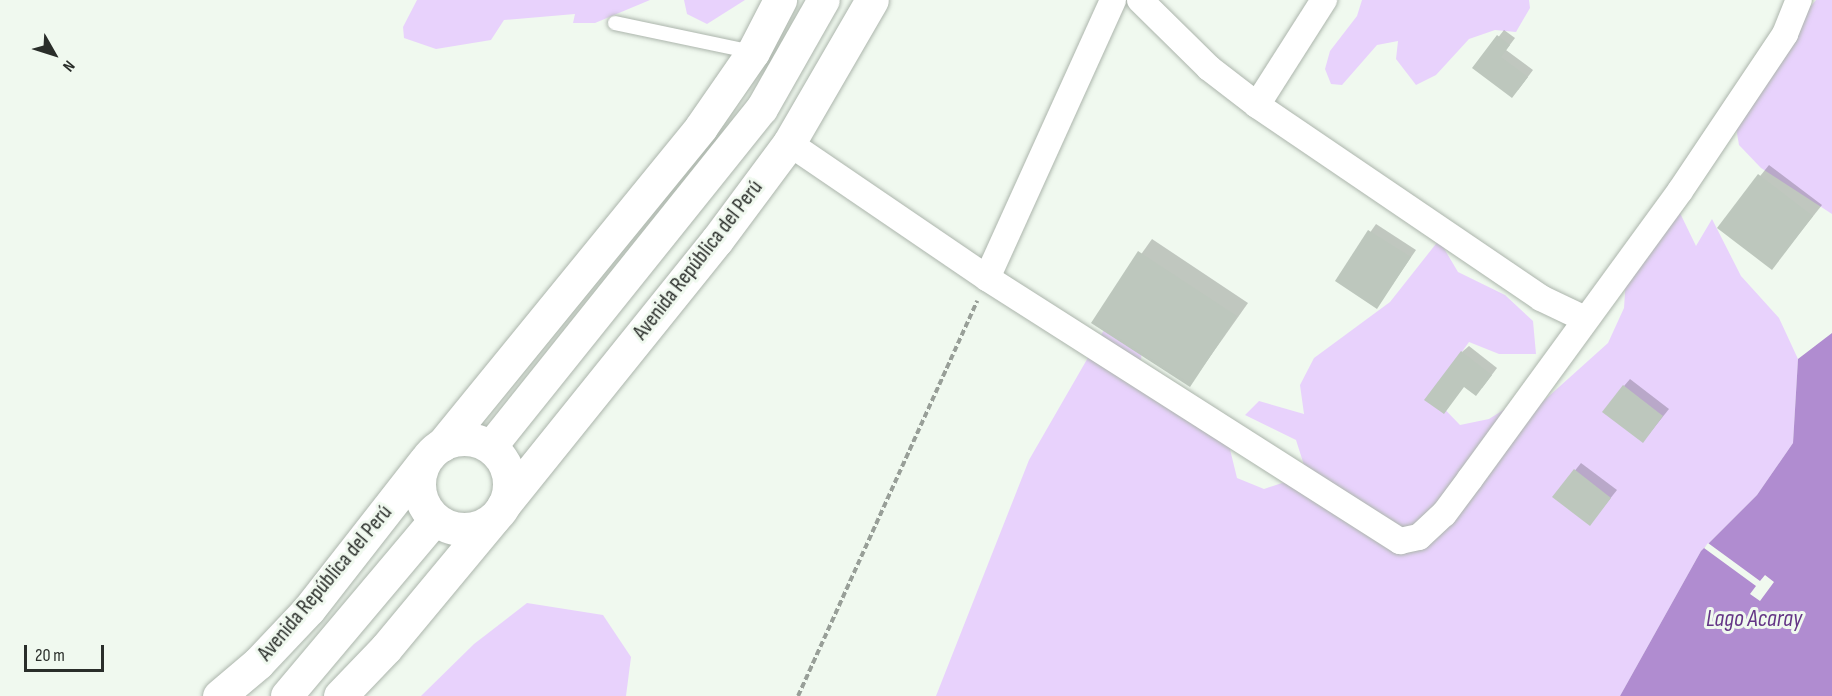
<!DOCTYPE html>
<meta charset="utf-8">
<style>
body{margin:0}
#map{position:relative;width:1832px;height:696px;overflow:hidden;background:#f0f9ef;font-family:"Sofia Sans Condensed",sans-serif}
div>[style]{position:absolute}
.green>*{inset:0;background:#e8d2fc}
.water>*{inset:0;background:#b08cd0}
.pier>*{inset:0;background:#f0f9ef}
.shadow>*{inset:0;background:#0003}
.building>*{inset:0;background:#bdc7bd}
.path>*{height:4px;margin-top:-2px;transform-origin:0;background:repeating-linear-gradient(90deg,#989f98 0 6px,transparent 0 9px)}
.roads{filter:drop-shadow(0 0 2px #acb5ac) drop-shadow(0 0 2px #acb5ac)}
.service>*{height:14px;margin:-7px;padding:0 7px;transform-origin:7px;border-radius:7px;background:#fff}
.minor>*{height:26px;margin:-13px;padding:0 13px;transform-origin:13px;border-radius:13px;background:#fff}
.tertiary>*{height:32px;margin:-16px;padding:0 16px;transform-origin:16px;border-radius:16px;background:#fff}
.trunk>*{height:33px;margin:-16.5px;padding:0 16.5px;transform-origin:16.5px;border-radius:16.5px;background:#fff}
.trunk>.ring{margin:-16.5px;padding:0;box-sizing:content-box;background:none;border:33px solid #fff;border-radius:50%}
span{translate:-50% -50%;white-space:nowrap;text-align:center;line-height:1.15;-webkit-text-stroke:6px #f0f9ef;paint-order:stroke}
.street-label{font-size:22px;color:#2a2e2a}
.water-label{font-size:24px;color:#643586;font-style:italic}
.north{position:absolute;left:24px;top:24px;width:60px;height:60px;-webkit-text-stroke:4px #f0f9ef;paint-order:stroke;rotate:129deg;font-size:16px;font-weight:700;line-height:24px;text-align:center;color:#2a2e2a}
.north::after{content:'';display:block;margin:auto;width:21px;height:27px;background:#2a2e2a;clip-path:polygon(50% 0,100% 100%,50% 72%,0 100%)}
.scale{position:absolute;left:24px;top:645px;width:80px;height:27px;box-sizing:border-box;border:3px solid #2a2e2a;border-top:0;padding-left:8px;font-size:18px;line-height:21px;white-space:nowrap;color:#2a2e2a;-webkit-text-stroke:4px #f0f9ef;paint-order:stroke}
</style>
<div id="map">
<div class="green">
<div style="clip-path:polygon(417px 0,650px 0,595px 23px,573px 23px,575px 14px,504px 20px,491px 40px,436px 49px,404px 38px,403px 27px)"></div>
<div style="clip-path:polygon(684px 0,745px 0,707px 24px,687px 14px)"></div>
<div style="clip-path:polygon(1362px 0,1529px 0,1530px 8px,1516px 32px,1495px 30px,1469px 39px,1436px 75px,1416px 85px,1396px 59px,1398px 41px,1377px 45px,1342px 85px,1331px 84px,1325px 69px,1330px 51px,1357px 16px)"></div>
<div style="clip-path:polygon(1816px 0,1832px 0,1832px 214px,1761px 168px,1739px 145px,1735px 122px,1798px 21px)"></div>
<div style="clip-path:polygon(1679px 211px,1696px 246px,1712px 219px,1741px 276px,1779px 318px,1798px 359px,1793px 443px,1757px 495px,1701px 551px,1620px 696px,936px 696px,1029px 460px,1112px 316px,1142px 345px,1141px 361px,1129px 379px,1227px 437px,1237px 478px,1264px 489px,1294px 479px,1304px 465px,1296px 440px,1245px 415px,1259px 401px,1304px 414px,1300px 385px,1314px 358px,1390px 302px,1439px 240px,1458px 272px,1505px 295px,1533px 321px,1536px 354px,1499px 354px,1469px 342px,1431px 395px,1460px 425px,1489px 419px,1516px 402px,1539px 405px,1608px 343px,1624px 308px,1626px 277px)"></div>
<div style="clip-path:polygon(527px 603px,603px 615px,631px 657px,626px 696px,421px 696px,474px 644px)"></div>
</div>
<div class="water">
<div style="clip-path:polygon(1832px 333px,1832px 696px,1620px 696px,1701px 551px,1757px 495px,1793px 443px,1798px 359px)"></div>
</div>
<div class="pier">
<div style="clip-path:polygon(1708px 543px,1760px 581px,1765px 575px,1774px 582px,1760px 601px,1750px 594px,1756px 586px,1704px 548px)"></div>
</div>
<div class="shadow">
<div style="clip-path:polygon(1504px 30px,1515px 38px,1506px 50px,1533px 70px,1518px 90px,1474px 68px)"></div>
<div style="clip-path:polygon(1769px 165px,1822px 205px,1772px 268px,1719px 227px)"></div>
<div style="clip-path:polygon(1376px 224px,1416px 250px,1377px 307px,1337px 280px)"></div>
<div style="clip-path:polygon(1152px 239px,1248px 303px,1190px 385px,1093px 322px)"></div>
<div style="clip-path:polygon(1469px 346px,1497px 368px,1482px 388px,1462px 352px)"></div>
<div style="clip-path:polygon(1630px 379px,1669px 409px,1649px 434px,1624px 386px)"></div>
<div style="clip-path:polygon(1581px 463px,1617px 490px,1590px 524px,1554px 497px)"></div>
</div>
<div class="building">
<div style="clip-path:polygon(1497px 35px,1510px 45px,1501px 57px,1528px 77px,1512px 98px,1472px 68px)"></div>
<div style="clip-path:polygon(1758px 174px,1813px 216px,1772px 270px,1717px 228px)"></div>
<div style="clip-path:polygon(1368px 230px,1411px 257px,1377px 309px,1335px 281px)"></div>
<div style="clip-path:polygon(1138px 251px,1237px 316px,1190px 387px,1091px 323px)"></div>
<div style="clip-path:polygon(1461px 351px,1492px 375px,1476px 396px,1464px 387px,1444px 414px,1424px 400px)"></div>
<div style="clip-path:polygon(1623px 385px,1663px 416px,1643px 443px,1602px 412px)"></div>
<div style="clip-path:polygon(1574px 469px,1611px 498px,1590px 526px,1552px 497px)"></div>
</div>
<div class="path">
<div style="left:798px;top:696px;width:434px;rotate:-65.6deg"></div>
</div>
<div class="roads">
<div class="service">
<div style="left:615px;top:23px;width:141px;rotate:11.9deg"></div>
</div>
<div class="minor">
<div style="left:1140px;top:0;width:97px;rotate:44.6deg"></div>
<div style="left:1209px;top:68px;width:61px;rotate:37.6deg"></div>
<div style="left:1257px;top:105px;width:343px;rotate:34.2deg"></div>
<div style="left:1541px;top:298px;width:49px;rotate:25.5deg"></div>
<div style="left:1257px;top:105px;width:125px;rotate:-57.5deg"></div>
<div style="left:789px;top:143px;width:240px;rotate:34.3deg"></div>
<div style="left:987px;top:278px;width:490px;rotate:32.5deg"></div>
<div style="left:1400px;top:541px;width:19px;rotate:-12deg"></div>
<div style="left:1419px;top:537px;width:34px;rotate:-43deg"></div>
<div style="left:1444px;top:514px;width:44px;rotate:-53.4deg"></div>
<div style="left:1470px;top:479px;width:356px;rotate:-53.9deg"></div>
<div style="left:1680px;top:191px;width:189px;rotate:-56.2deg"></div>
<div style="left:1785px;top:34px;width:37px;rotate:-68deg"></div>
<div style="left:987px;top:278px;width:305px;rotate:-65.6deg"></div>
</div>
<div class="tertiary">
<div style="left:491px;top:447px;width:433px;rotate:-51.3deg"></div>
<div style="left:762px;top:109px;width:125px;rotate:-60.4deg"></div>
<div style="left:287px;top:696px;width:231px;rotate:-49.9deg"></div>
</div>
<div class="trunk">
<div class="ring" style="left:419px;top:439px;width:57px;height:57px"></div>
<div style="left:442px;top:445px;width:410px;rotate:-50.8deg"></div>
<div style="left:701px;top:127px;width:91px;rotate:-55.3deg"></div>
<div style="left:753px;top:52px;width:59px;rotate:-62.6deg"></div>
<div style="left:503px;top:506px;width:341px;rotate:-51.2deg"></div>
<div style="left:717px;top:240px;width:121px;rotate:-53.4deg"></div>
<div style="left:789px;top:143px;width:165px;rotate:-59.9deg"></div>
<div style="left:219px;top:696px;width:51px;rotate:-40.2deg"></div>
<div style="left:258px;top:663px;width:74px;rotate:-46.6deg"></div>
<div style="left:309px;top:609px;width:187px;rotate:-52deg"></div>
<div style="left:340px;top:696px;width:66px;rotate:-46.2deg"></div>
<div style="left:386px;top:648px;width:169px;rotate:-50.3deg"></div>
</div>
</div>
<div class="street-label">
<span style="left:698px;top:260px;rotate:-52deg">Avenida República del Perú</span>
<span style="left:325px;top:583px;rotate:-50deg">Avenida República del Perú</span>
</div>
<div class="water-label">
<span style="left:1754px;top:619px">Lago Acaray</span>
</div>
<div class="north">N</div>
<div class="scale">20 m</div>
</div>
